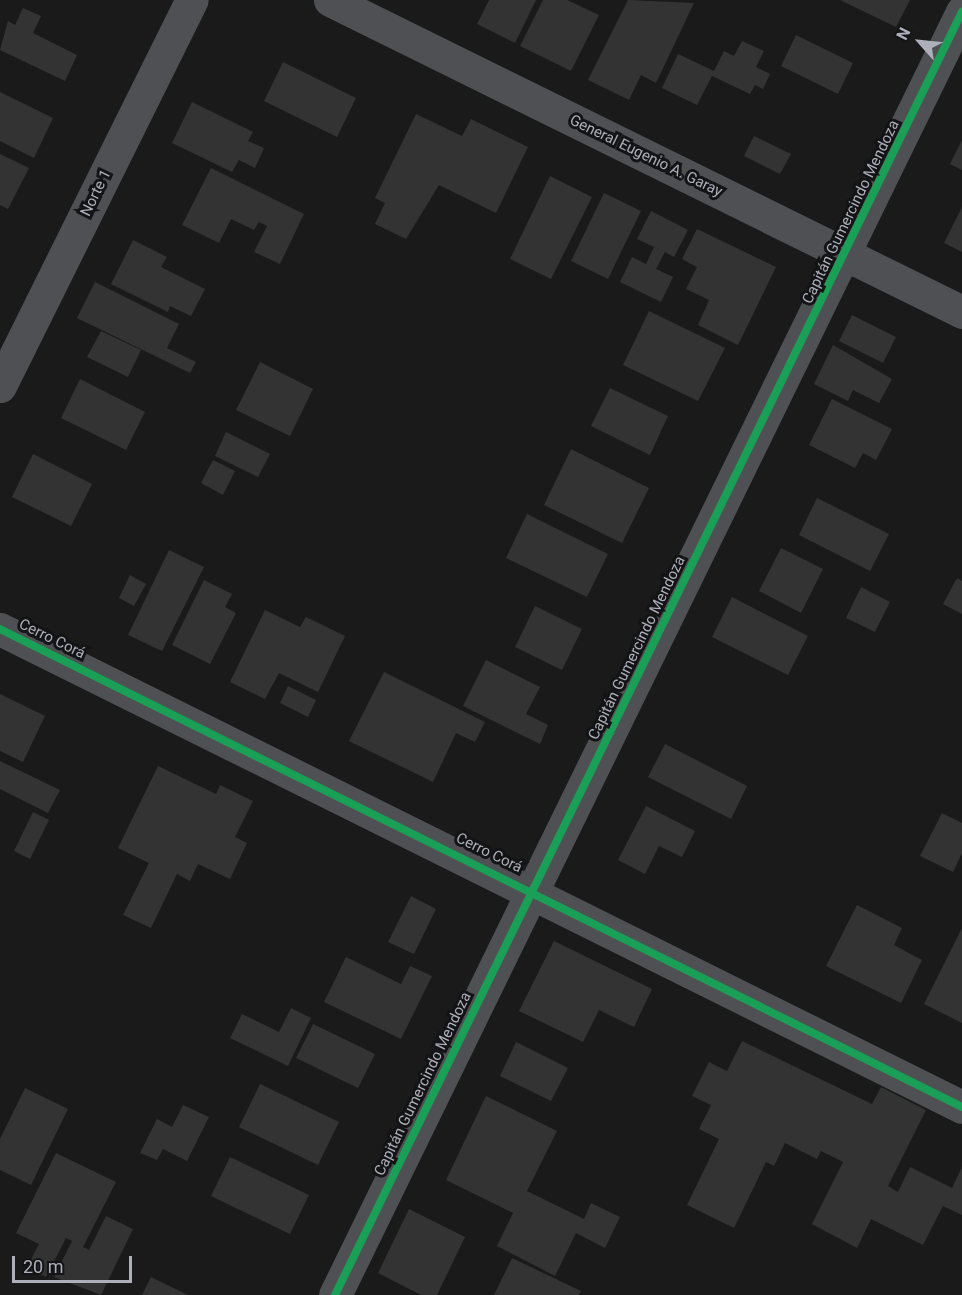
<!DOCTYPE html>
<meta charset="utf-8">
<style>
body{margin:0}
#map{position:relative;width:962px;height:1295px;overflow:hidden;background:#1a1a1a;font-family:Roboto,sans-serif}
div>[style]{position:absolute}
.building>*{inset:0;background:#333334}
.street>*{height:33px;margin:-16.5px;padding:0 16.5px;transform-origin:16.5px;border-radius:16.5px;background:#4f5053}
.cycleway>*{height:8px;margin:-4px;padding:0 4px;transform-origin:4px;border-radius:4px;background:#1a9f57}
span{translate:-50% -50%;white-space:nowrap;text-align:center;line-height:1.15;-webkit-text-stroke:6px #141416;paint-order:stroke}
.street-label{font-size:15px;color:#adb0ba}
.north{position:absolute;left:890px;top:12px;width:60px;height:60px;-webkit-text-stroke:4px #141416;paint-order:stroke;rotate:297deg;font-size:16px;font-weight:700;line-height:24px;text-align:center;color:#adb0ba}
.north::after{content:'';display:block;margin:auto;width:21px;height:27px;background:#adb0ba;clip-path:polygon(50% 0,100% 100%,50% 72%,0 100%)}
.scale{position:absolute;left:12px;top:1256px;width:120px;height:27px;box-sizing:border-box;border:3px solid #adb0ba;border-top:0;padding-left:8px;font-size:18px;line-height:21px;white-space:nowrap;color:#adb0ba;-webkit-text-stroke:4px #141416;paint-order:stroke}
</style>
<div id="map">
<div class="building">
<div style="clip-path:polygon(489px 0,536px 0,515px 43px,477px 24px)"></div>
<div style="clip-path:polygon(543px 0,567px 0,599px 15px,571px 71px,520px 46px)"></div>
<div style="clip-path:polygon(628px 0,694px 3px,656px 83px,641px 75px,629px 100px,588px 80px)"></div>
<div style="clip-path:polygon(840px 0,910px 0,896px 27px)"></div>
<div style="clip-path:polygon(23px 8px,41px 16px,33px 33px,77px 55px,65px 81px,0 50px,8px 21px,15px 25px)"></div>
<div style="clip-path:polygon(796px 35px,853px 63px,838px 94px,781px 66px)"></div>
<div style="clip-path:polygon(742px 41px,764px 51px,756px 67px,770px 74px,763px 89px,755px 85px,750px 94px,712px 76px,697px 105px,662px 88px,678px 54px,714px 71px,724px 51px,734px 56px)"></div>
<div style="clip-path:polygon(283px 62px,356px 98px,337px 137px,264px 101px)"></div>
<div style="clip-path:polygon(0 92px,53px 118px,34px 158px,0 141px)"></div>
<div style="clip-path:polygon(192px 102px,253px 132px,248px 141px,264px 148px,255px 168px,239px 160px,232px 172px,172px 143px)"></div>
<div style="clip-path:polygon(416px 114px,462px 136px,471px 119px,528px 147px,496px 213px,439px 185px,406px 239px,375px 224px,385px 203px,375px 198px)"></div>
<div style="clip-path:polygon(754px 136px,791px 154px,780px 174px,744px 156px)"></div>
<div style="clip-path:polygon(962px 140px,962px 170px,950px 164px)"></div>
<div style="clip-path:polygon(0 154px,29px 168px,8px 209px,0 205px)"></div>
<div style="clip-path:polygon(211px 168px,304px 214px,280px 264px,254px 252px,267px 226px,259px 222px,254px 230px,231px 219px,219px 243px,182px 225px)"></div>
<div style="clip-path:polygon(550px 176px,592px 197px,551px 279px,510px 259px)"></div>
<div style="clip-path:polygon(604px 193px,641px 211px,608px 279px,571px 261px)"></div>
<div style="clip-path:polygon(962px 207px,962px 252px,944px 243px)"></div>
<div style="clip-path:polygon(651px 211px,688px 230px,674px 257px,665px 252px,656px 269px,673px 277px,661px 302px,620px 282px,632px 257px,646px 264px,654px 247px,637px 239px)"></div>
<div style="clip-path:polygon(697px 229px,776px 267px,738px 345px,698px 325px,709px 300px,686px 289px,697px 267px,682px 259px)"></div>
<div style="clip-path:polygon(133px 240px,167px 257px,161px 267px,205px 289px,191px 316px,170px 306px,168px 312px,111px 284px)"></div>
<div style="clip-path:polygon(95px 282px,179px 324px,167px 348px,196px 362px,190px 373px,77px 318px)"></div>
<div style="clip-path:polygon(649px 311px,725px 348px,698px 401px,623px 365px)"></div>
<div style="clip-path:polygon(852px 315px,896px 337px,883px 363px,839px 341px)"></div>
<div style="clip-path:polygon(101px 331px,141px 350px,128px 377px,87px 357px)"></div>
<div style="clip-path:polygon(833px 345px,892px 379px,879px 403px,853px 390px,848px 401px,814px 384px)"></div>
<div style="clip-path:polygon(260px 362px,313px 389px,290px 436px,236px 410px)"></div>
<div style="clip-path:polygon(80px 379px,145px 412px,126px 450px,61px 418px)"></div>
<div style="clip-path:polygon(610px 388px,668px 416px,650px 455px,591px 426px)"></div>
<div style="clip-path:polygon(832px 399px,892px 429px,876px 460px,863px 453px,855px 468px,809px 445px)"></div>
<div style="clip-path:polygon(226px 432px,270px 454px,258px 477px,215px 456px)"></div>
<div style="clip-path:polygon(571px 449px,649px 488px,622px 543px,544px 505px)"></div>
<div style="clip-path:polygon(33px 454px,92px 484px,71px 526px,12px 497px)"></div>
<div style="clip-path:polygon(213px 460px,235px 471px,223px 495px,201px 483px)"></div>
<div style="clip-path:polygon(817px 498px,889px 534px,870px 571px,799px 535px)"></div>
<div style="clip-path:polygon(527px 514px,608px 554px,587px 597px,506px 558px)"></div>
<div style="clip-path:polygon(781px 548px,823px 569px,801px 613px,759px 591px)"></div>
<div style="clip-path:polygon(169px 550px,204px 567px,162px 651px,128px 635px)"></div>
<div style="clip-path:polygon(130px 575px,146px 584px,134px 606px,119px 598px)"></div>
<div style="clip-path:polygon(957px 578px,962px 581px,962px 614px,943px 604px)"></div>
<div style="clip-path:polygon(204px 580px,232px 594px,225px 607px,236px 613px,210px 664px,172px 645px)"></div>
<div style="clip-path:polygon(861px 587px,890px 602px,875px 632px,846px 618px)"></div>
<div style="clip-path:polygon(732px 597px,808px 636px,788px 675px,712px 637px)"></div>
<div style="clip-path:polygon(535px 606px,582px 629px,562px 670px,515px 647px)"></div>
<div style="clip-path:polygon(265px 610px,300px 627px,306px 617px,345px 636px,318px 692px,279px 673px,265px 699px,230px 682px)"></div>
<div style="clip-path:polygon(486px 660px,540px 687px,526px 714px,548px 725px,540px 744px,463px 706px)"></div>
<div style="clip-path:polygon(384px 672px,485px 722px,475px 742px,456px 733px,433px 782px,349px 741px)"></div>
<div style="clip-path:polygon(288px 686px,316px 700px,308px 717px,280px 703px)"></div>
<div style="clip-path:polygon(0 694px,45px 716px,23px 762px,0 751px)"></div>
<div style="clip-path:polygon(665px 744px,747px 786px,731px 819px,648px 777px)"></div>
<div style="clip-path:polygon(0 761px,60px 790px,48px 813px,0 789px)"></div>
<div style="clip-path:polygon(158px 766px,216px 794px,220px 785px,253px 801px,235px 837px,247px 843px,230px 879px,198px 864px,190px 881px,177px 874px,151px 928px,123px 915px,149px 863px,118px 848px)"></div>
<div style="clip-path:polygon(646px 806px,695px 831px,682px 857px,659px 846px,645px 874px,618px 860px)"></div>
<div style="clip-path:polygon(33px 812px,49px 820px,30px 859px,14px 851px)"></div>
<div style="clip-path:polygon(942px 813px,962px 823px,962px 853px,953px 872px,920px 856px)"></div>
<div style="clip-path:polygon(411px 896px,436px 909px,414px 954px,388px 942px)"></div>
<div style="clip-path:polygon(857px 905px,902px 928px,894px 945px,922px 960px,901px 1003px,826px 966px)"></div>
<div style="clip-path:polygon(962px 928px,962px 1023px,924px 1004px)"></div>
<div style="clip-path:polygon(554px 941px,652px 989px,634px 1027px,599px 1010px,583px 1042px,519px 1011px)"></div>
<div style="clip-path:polygon(346px 957px,401px 984px,410px 966px,432px 976px,401px 1039px,324px 1002px)"></div>
<div style="clip-path:polygon(291px 1008px,311px 1018px,288px 1066px,230px 1038px,242px 1014px,279px 1032px)"></div>
<div style="clip-path:polygon(313px 1024px,375px 1054px,358px 1088px,296px 1058px)"></div>
<div style="clip-path:polygon(742px 1041px,872px 1104px,881px 1087px,926px 1110px,888px 1186px,898px 1192px,910px 1167px,952px 1188px,962px 1167px,962px 1215px,943px 1206px,923px 1245px,871px 1219px,857px 1248px,812px 1224px,843px 1162px,821px 1151px,817px 1159px,785px 1143px,774px 1166px,766px 1162px,734px 1228px,687px 1205px,719px 1139px,699px 1129px,711px 1105px,692px 1096px,709px 1062px,727px 1071px)"></div>
<div style="clip-path:polygon(516px 1042px,568px 1068px,551px 1101px,500px 1076px)"></div>
<div style="clip-path:polygon(260px 1084px,339px 1122px,318px 1165px,239px 1127px)"></div>
<div style="clip-path:polygon(25px 1088px,68px 1109px,31px 1185px,0 1170px,0 1139px)"></div>
<div style="clip-path:polygon(486px 1096px,557px 1131px,527px 1191px,584px 1219px,591px 1203px,620px 1217px,605px 1248px,576px 1233px,555px 1276px,497px 1246px,513px 1213px,446px 1180px)"></div>
<div style="clip-path:polygon(183px 1105px,209px 1117px,187px 1161px,163px 1149px,157px 1160px,140px 1153px,157px 1119px,172px 1127px)"></div>
<div style="clip-path:polygon(56px 1153px,116px 1182px,83px 1247px,89px 1250px,106px 1216px,133px 1229px,101px 1295px,54px 1277px,72px 1241px,66px 1238px,46px 1277px,27px 1267px,39px 1244px,16px 1233px)"></div>
<div style="clip-path:polygon(230px 1157px,309px 1195px,290px 1234px,211px 1196px)"></div>
<div style="clip-path:polygon(409px 1209px,465px 1237px,437px 1295px,421px 1295px,378px 1273px)"></div>
<div style="clip-path:polygon(512px 1258px,581px 1291px,579px 1295px,494px 1295px)"></div>
<div style="clip-path:polygon(151px 1277px,188px 1295px,142px 1295px)"></div>
</div>
<div class="street">
<div style="left:330px;top:0;width:705px;rotate:26.27deg"></div>
<div style="left:0;top:386px;width:431px;rotate:-63.6deg"></div>
<div style="left:0;top:629px;width:1074px;rotate:26.42deg"></div>
<div style="left:335px;top:1295px;width:1428px;rotate:-63.96deg"></div>
</div>
<div class="cycleway">
<div style="left:0;top:629px;width:1074px;rotate:26.42deg"></div>
<div style="left:335px;top:1295px;width:1428px;rotate:-63.96deg"></div>
</div>
<div class="street-label">
<span style="left:646px;top:156px;rotate:26deg">General Eugenio A. Garay</span>
<span style="left:96px;top:193px;rotate:-64deg">Norte 1</span>
<span style="left:851px;top:212px;rotate:-64deg">Capitán Gumercindo Mendoza</span>
<span style="left:52px;top:639px;rotate:26deg">Cerro Corá</span>
<span style="left:637px;top:648px;rotate:-64deg">Capitán Gumercindo Mendoza</span>
<span style="left:489px;top:853px;rotate:26deg">Cerro Corá</span>
<span style="left:423px;top:1084px;rotate:-64deg">Capitán Gumercindo Mendoza</span>
</div>
<div class="north">N</div>
<div class="scale">20 m</div>
</div>
